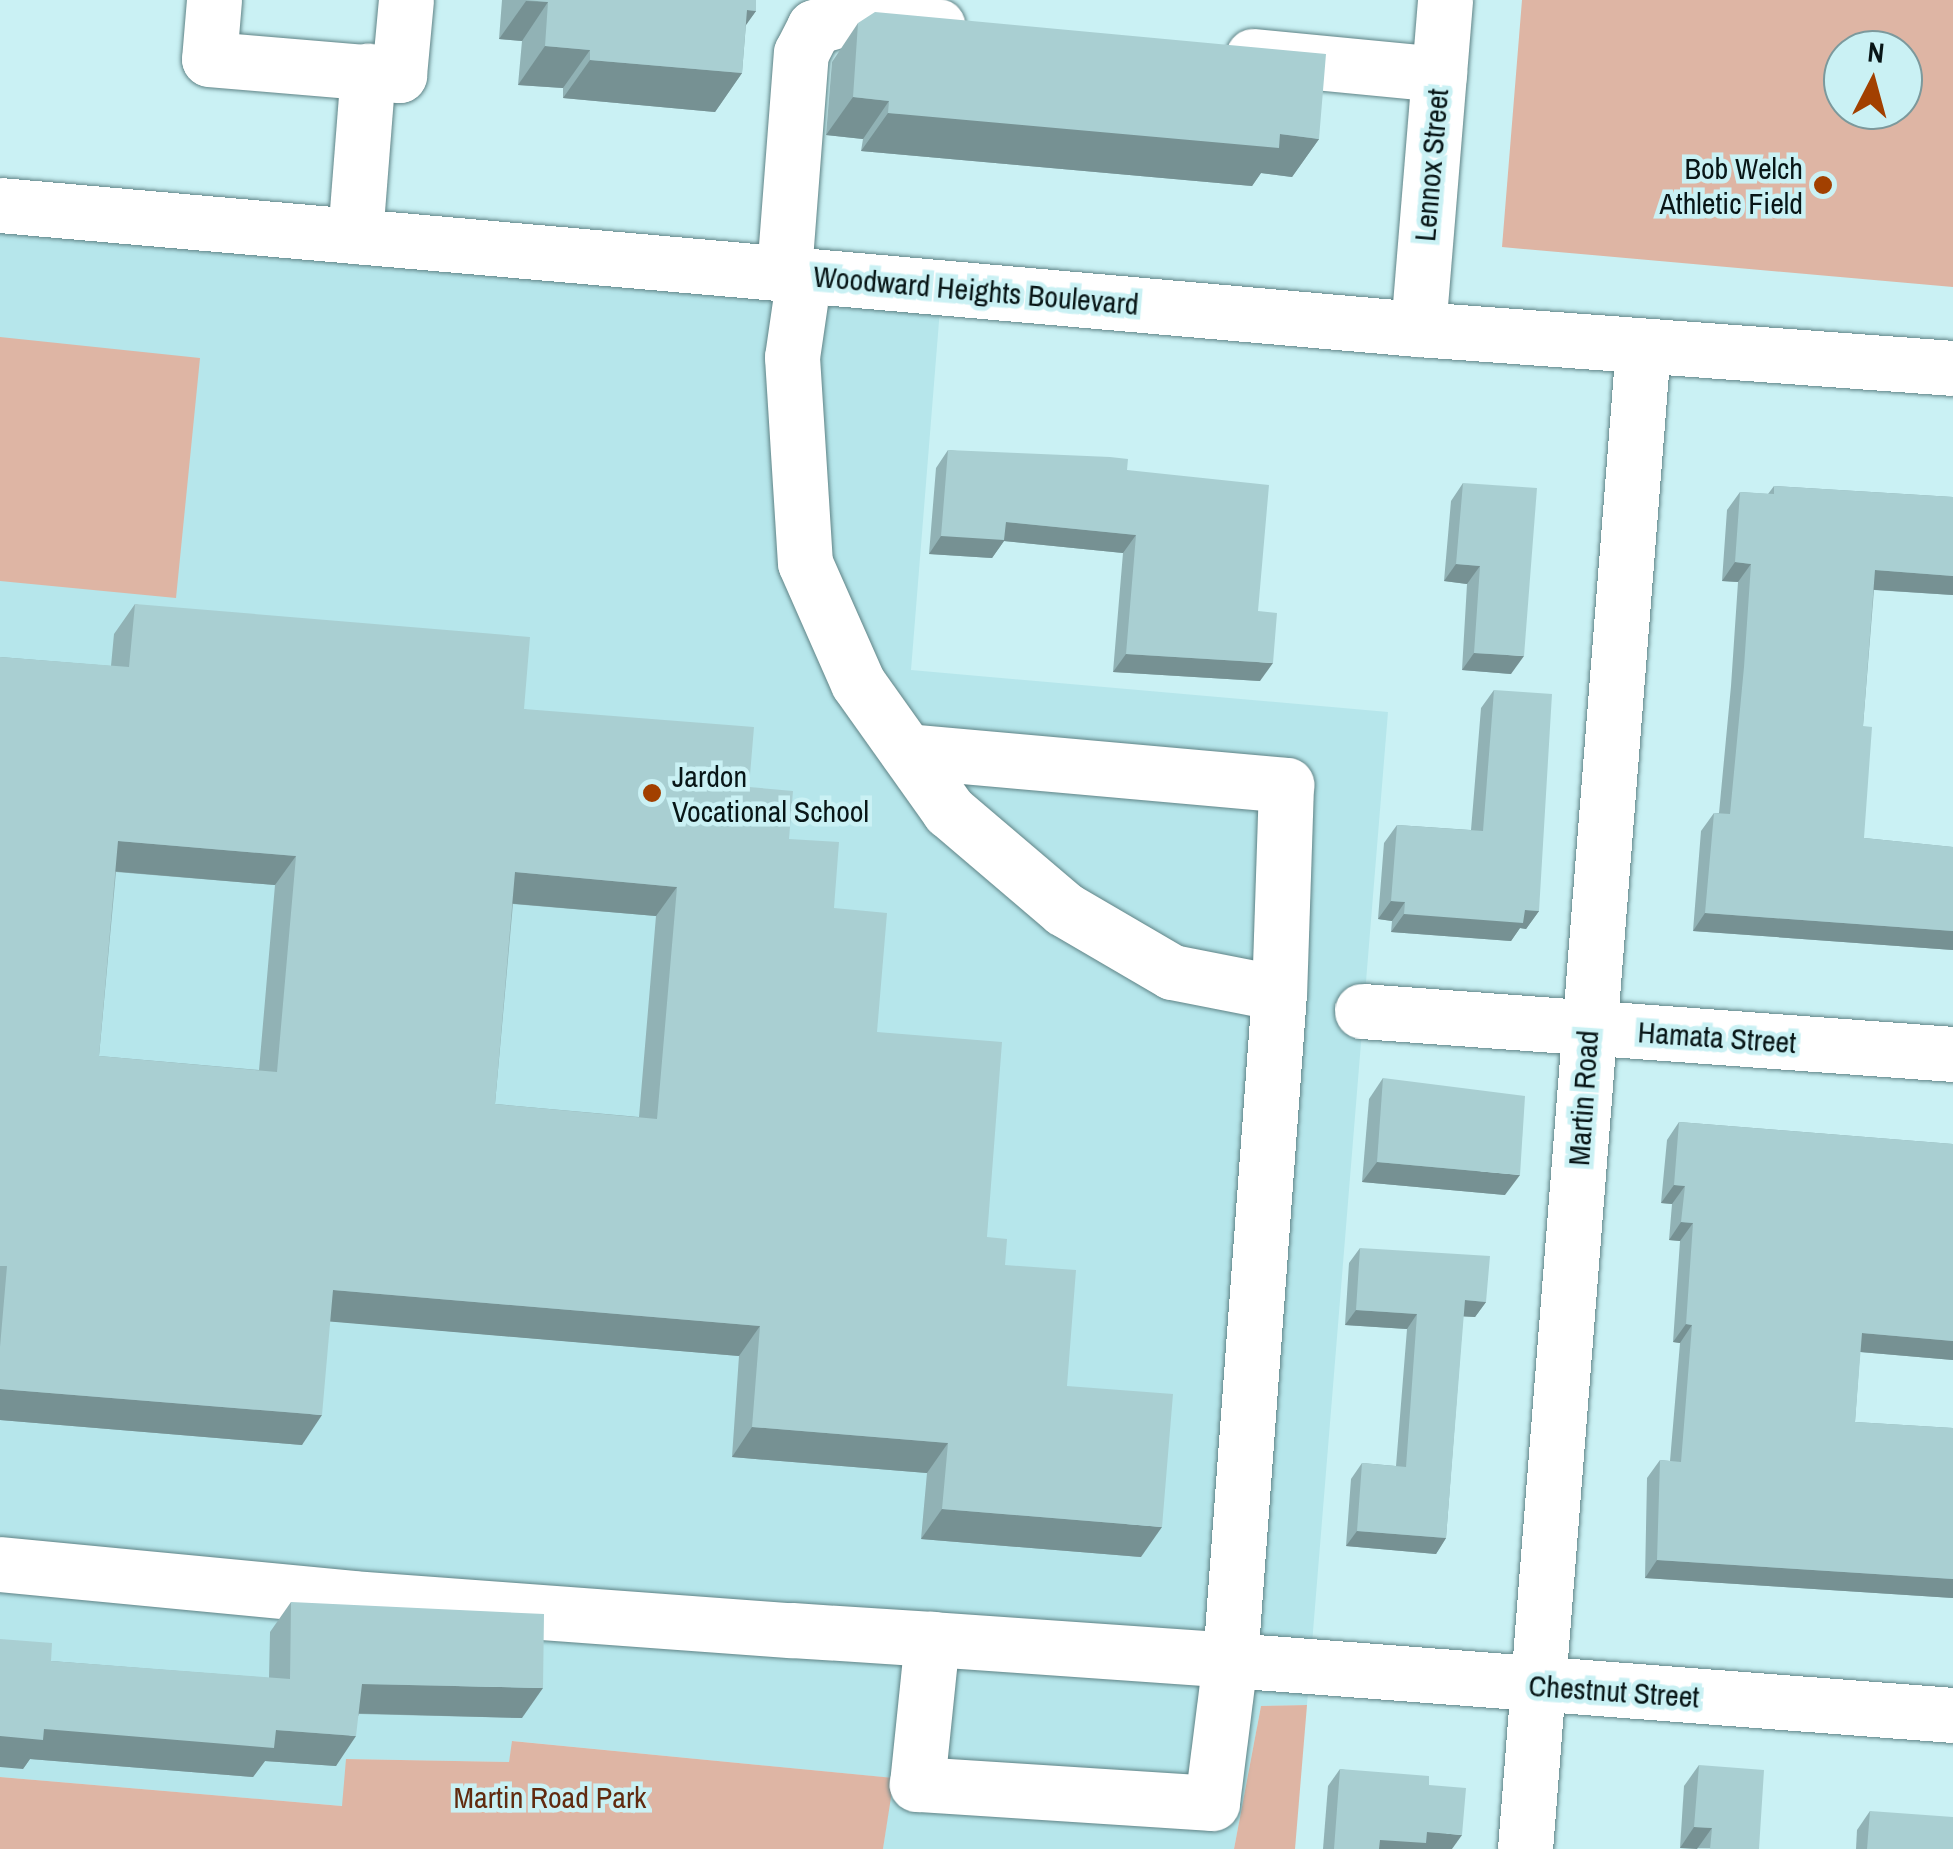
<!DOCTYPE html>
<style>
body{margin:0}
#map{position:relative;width:1953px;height:1849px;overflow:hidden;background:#caf1f4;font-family:"Archivo Narrow",sans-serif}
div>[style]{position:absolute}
.built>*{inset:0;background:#b6e6eb}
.green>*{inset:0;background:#deb5a4}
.roads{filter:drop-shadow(0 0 2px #5f8386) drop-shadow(0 0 2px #5f8386)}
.minor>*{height:55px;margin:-27.5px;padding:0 27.5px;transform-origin:27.5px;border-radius:27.5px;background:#fff}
.wall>*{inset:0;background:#91b2b5}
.shaded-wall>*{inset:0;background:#769193}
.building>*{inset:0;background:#a9cfd2}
.dots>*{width:28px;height:28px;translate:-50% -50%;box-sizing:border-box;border:5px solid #caf1f4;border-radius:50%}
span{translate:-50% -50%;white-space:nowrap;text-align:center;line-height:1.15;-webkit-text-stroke:9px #caf1f4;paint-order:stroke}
.street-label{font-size:30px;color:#081617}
.poi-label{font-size:30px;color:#081617}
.right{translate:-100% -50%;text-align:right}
.left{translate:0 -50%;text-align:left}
.park-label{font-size:30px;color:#612a0f}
.north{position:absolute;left:1823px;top:30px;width:100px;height:100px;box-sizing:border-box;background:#caf1f4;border:2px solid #7c999c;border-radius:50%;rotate:6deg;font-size:28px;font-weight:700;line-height:40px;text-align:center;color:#081617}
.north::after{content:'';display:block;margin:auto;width:35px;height:45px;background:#a24000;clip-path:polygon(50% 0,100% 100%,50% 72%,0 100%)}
</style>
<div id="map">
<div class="built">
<div style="clip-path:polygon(0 227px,940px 309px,911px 670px,1388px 712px,1307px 1705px,1261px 1706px,1234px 1849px,883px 1849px,893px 1778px,513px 1741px,509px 1762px,347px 1759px,343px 1806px,0 1777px)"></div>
</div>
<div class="green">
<div style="clip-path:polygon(evenodd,1522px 0,1953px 0,1953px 287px,1502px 247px,1522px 0,1843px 50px,1903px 50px,1903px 110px,1843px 110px,1843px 50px)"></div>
<div style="clip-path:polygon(0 337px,200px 358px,176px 598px,0 581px)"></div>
<div style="clip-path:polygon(1307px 1705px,1295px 1849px,1234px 1849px,1261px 1706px)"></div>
<div style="clip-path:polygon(512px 1741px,894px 1778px,883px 1849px,0 1849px,0 1777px,342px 1806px,346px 1759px,509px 1762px)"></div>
</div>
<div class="roads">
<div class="minor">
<div style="left:214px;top:0;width:59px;rotate:94.8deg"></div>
<div style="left:209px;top:59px;width:191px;rotate:4.8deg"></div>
<div style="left:399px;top:75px;width:75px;rotate:-84.7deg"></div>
<div style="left:1253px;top:56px;width:187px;rotate:5.5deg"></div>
<div style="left:0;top:205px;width:1423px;rotate:5deg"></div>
<div style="left:1418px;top:329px;width:536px;rotate:4.17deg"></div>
<div style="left:355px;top:236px;width:166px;rotate:-85.5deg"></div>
<div style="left:784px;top:272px;width:220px;rotate:-85.6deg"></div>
<div style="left:801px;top:53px;width:29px;rotate:-63deg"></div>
<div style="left:814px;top:27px;width:32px;rotate:-16deg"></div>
<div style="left:845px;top:18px;width:93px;rotate:4.9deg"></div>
<div style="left:804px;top:275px;width:83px;rotate:98.3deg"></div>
<div style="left:792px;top:357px;width:206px;rotate:86.4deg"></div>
<div style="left:805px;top:563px;width:131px;rotate:66.2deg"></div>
<div style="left:858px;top:683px;width:157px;rotate:54.6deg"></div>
<div style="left:949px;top:811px;width:151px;rotate:40.4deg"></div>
<div style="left:1064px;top:909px;width:125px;rotate:30.3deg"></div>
<div style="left:1172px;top:972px;width:109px;rotate:11.1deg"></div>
<div style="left:1279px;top:993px;width:669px;rotate:94.2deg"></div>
<div style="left:1230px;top:1660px;width:725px;rotate:4.35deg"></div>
<div style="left:1418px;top:329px;width:330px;rotate:-85.3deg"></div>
<div style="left:907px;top:751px;width:381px;rotate:5.1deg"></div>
<div style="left:1286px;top:785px;width:208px;rotate:91.9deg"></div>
<div style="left:1362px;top:1011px;width:593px;rotate:4.16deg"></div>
<div style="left:0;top:1564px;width:353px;rotate:5.5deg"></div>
<div style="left:351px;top:1598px;width:442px;rotate:4.2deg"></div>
<div style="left:792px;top:1630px;width:140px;rotate:3.7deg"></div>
<div style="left:932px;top:1639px;width:299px;rotate:4deg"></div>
<div style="left:1230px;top:1660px;width:144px;rotate:97.2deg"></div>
<div style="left:1212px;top:1803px;width:296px;rotate:-176.3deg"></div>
<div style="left:917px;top:1784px;width:146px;rotate:-84.1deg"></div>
<div style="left:1525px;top:1849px;width:1507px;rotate:-85.51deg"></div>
</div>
</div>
<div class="wall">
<div style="clip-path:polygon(502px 0,756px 0,756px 11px,746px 24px,742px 73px,715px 112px,563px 98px,563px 88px,518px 85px,522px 41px,499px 39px)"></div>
<div style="clip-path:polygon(858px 23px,1319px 139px,1292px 177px,1261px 173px,1252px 186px,861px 151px,863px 139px,826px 135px,832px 62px)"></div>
<div style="clip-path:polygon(948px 450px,1127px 470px,1258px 611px,1260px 681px,1113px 672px,1123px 553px,1004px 541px,992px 558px,929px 554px,936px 468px)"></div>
<div style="clip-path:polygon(1463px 483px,1511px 674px,1462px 670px,1467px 584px,1444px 581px,1451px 501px)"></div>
<div style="clip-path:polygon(1774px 486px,1953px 497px,1953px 595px,1874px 590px,1863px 726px,1864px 838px,1953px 847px,1953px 950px,1693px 931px,1701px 831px,1714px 813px,1719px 813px,1731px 686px,1738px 582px,1722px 581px,1727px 510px,1740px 492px,1768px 494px)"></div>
<div style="clip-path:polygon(evenodd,135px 604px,524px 709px,749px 787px,789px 839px,834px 908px,877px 1032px,987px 1237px,1005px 1265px,1067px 1386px,1141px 1557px,921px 1539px,927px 1473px,732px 1457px,739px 1356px,330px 1321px,302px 1445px,0 1420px,0 657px,111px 666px,114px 634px,135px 604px,116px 872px,275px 885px,259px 1070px,99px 1056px,116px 872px,135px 604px,513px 904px,656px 916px,639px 1117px,495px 1104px,513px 904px)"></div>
<div style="clip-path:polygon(1494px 690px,1539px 911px,1526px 929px,1520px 928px,1511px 941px,1391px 932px,1392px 921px,1378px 919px,1384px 843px,1397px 825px,1471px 830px,1481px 708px)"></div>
<div style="clip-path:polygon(1383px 1078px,1505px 1195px,1362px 1182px,1369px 1099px)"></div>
<div style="clip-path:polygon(1679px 1122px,1953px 1144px,1953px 1360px,1860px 1352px,1855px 1422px,1953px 1428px,1953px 1598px,1645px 1578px,1647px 1478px,1660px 1460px,1670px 1461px,1680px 1343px,1673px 1342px,1680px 1241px,1669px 1240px,1672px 1204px,1661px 1203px,1667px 1140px)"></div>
<div style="clip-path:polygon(1360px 1248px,1486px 1302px,1475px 1317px,1463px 1316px,1446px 1538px,1436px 1554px,1346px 1546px,1351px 1479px,1362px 1463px,1396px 1466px,1407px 1329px,1345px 1325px,1349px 1263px)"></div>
<div style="clip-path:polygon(291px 1602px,522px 1718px,359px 1714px,336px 1766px,265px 1761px,253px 1777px,30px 1759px,23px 1769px,51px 1661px,269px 1678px,270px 1632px)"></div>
<div style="clip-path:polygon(1699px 1765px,1759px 1849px,1680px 1848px,1684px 1786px)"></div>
<div style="clip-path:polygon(1340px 1769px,1429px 1785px,1452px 1849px,1323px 1849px,1328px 1786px)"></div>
<div style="clip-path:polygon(1870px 1811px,1953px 1849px,1856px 1849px,1857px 1830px)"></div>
</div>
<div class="shaded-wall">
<div style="clip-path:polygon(526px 1px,548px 2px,522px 41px,499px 39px)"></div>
<div style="clip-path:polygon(747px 10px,756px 11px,729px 49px)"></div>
<div style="clip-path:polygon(545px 46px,590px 50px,563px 88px,518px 85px)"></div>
<div style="clip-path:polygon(590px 60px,742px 73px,715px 112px,563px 98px)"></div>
<div style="clip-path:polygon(853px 97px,889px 101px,863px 139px,826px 135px)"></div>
<div style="clip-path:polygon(888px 113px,1280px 134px,1319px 139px,1292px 177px,1261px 173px,1252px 186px,861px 151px)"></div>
<div style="clip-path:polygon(1006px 522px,1136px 535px,1123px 553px,1004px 541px,992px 558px,929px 554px,941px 536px)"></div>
<div style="clip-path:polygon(1735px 562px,1751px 564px,1738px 582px,1722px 581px)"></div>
<div style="clip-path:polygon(1456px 564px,1480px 566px,1467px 584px,1444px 581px)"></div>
<div style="clip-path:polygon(1875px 570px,1953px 576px,1953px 595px,1862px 589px)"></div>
<div style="clip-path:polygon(1474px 653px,1524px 656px,1511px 674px,1462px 670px)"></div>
<div style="clip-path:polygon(1126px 654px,1273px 663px,1260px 681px,1113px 672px)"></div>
<div style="clip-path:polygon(118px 841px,296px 856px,275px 885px,98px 870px)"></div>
<div style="clip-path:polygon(515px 872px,677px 887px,656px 916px,495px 902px)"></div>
<div style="clip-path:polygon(1391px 901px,1405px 902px,1392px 921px,1378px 919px)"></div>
<div style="clip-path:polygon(1525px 910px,1539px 911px,1526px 929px,1520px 928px,1511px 941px,1391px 932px,1404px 914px)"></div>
<div style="clip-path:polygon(1705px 913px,1953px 931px,1953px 950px,1693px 931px)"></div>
<div style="clip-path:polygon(1377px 1162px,1520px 1175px,1505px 1195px,1362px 1182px)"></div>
<div style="clip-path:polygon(1674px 1185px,1685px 1186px,1672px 1204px,1661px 1203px)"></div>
<div style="clip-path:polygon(1681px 1222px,1693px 1223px,1680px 1241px,1669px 1240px)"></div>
<div style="clip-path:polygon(333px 1290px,760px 1326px,739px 1356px,312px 1320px)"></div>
<div style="clip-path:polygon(1465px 1300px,1486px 1302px,1475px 1317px,1454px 1316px)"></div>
<div style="clip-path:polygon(1356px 1310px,1417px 1314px,1407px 1329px,1345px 1325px)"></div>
<div style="clip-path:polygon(1686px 1324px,1692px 1325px,1680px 1343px,1673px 1342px)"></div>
<div style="clip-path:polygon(1862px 1333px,1953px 1341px,1953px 1360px,1849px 1351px)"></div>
<div style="clip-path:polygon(0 1389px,322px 1415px,302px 1445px,0 1420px)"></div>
<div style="clip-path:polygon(752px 1427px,948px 1443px,927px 1473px,732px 1457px)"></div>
<div style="clip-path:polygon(942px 1509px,1162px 1527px,1141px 1557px,921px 1539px)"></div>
<div style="clip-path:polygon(1357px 1531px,1446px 1538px,1436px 1554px,1346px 1546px)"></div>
<div style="clip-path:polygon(1657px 1560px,1953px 1579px,1953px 1598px,1645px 1578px)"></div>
<div style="clip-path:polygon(362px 1684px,543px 1688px,522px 1718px,341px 1713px)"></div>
<div style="clip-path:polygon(44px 1729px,276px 1730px,356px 1736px,336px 1766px,265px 1761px,253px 1777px,30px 1759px,23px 1769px,0 1767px,0 1736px)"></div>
<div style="clip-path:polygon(1694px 1827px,1712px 1828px,1697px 1849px,1680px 1848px)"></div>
<div style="clip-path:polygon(1427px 1832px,1462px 1835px,1452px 1849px,1373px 1849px,1380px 1840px)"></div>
</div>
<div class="building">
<div style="clip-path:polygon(526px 0,756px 0,756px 11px,747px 10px,742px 73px,590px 60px,590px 50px,545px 46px,548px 2px)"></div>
<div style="clip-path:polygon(875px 12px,1326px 54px,1319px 139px,1280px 134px,1279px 148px,888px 113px,889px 101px,853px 97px,858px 23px)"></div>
<div style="clip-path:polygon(948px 450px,1110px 457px,1128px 459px,1127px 470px,1269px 485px,1258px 611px,1277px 613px,1273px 663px,1126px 654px,1136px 535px,1006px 522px,1004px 540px,941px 536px)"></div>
<div style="clip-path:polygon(1463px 483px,1537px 488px,1524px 656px,1474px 653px,1480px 566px,1456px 564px)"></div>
<div style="clip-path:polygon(1774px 486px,1953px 497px,1953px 576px,1875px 570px,1863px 726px,1872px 727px,1864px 838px,1953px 847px,1953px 931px,1705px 913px,1714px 813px,1730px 814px,1744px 667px,1751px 564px,1735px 562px,1740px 492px,1774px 494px)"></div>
<div style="clip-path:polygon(evenodd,135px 604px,530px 637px,524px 709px,754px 727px,749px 787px,793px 791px,789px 839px,839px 842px,834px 908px,887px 913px,877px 1032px,1002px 1042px,987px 1237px,1007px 1239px,1005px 1265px,1076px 1270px,1067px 1386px,1173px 1394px,1162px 1527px,942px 1509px,948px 1443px,752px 1427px,760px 1326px,333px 1290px,322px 1415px,0 1389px,0 1347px,7px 1266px,0 1266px,0 657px,129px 667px,135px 604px,118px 841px,296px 856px,277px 1072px,99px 1056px,118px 841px,135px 604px,515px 872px,677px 887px,657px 1119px,495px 1104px,515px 872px)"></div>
<div style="clip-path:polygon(1494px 690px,1552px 694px,1539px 911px,1525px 910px,1523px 923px,1404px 914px,1405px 902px,1391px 901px,1397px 825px,1483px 831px)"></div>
<div style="clip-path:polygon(1383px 1078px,1525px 1096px,1520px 1175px,1377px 1162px)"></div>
<div style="clip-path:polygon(1679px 1122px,1953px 1144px,1953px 1341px,1862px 1333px,1855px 1422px,1953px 1428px,1953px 1579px,1657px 1560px,1660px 1460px,1681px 1462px,1692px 1325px,1686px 1324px,1693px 1223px,1681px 1222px,1685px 1186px,1674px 1185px)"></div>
<div style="clip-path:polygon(1360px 1248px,1490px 1256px,1486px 1302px,1465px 1300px,1446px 1538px,1357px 1531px,1362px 1463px,1406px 1467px,1417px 1314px,1356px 1310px)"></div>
<div style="clip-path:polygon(291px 1602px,544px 1614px,543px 1688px,362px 1684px,356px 1736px,276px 1730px,274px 1748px,44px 1729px,43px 1740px,0 1736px,0 1639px,52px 1643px,51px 1661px,290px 1679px)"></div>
<div style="clip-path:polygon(1699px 1765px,1764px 1770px,1759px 1849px,1710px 1849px,1712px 1828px,1694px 1827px)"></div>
<div style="clip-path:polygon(1340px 1769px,1429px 1776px,1429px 1785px,1466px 1788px,1462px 1835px,1427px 1832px,1426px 1843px,1380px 1840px,1379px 1849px,1334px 1849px)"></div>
<div style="clip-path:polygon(1870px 1811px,1953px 1817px,1953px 1849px,1867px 1849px)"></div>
</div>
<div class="dots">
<div style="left:1823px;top:185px;background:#a24000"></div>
<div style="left:652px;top:793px;background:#a24000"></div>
</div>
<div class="street-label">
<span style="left:1431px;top:165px;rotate:-85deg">Lennox Street</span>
<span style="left:976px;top:290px;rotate:5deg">Woodward Heights Boulevard</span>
<span style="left:1717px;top:1037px;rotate:4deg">Hamata Street</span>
<span style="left:1583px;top:1098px;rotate:-86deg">Martin Road</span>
<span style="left:1614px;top:1691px;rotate:4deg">Chestnut Street</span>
</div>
<div class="poi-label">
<span class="right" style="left:1803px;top:185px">Bob Welch<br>Athletic Field</span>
<span class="left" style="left:672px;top:793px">Jardon<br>Vocational School</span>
</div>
<div class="park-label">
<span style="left:550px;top:1797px">Martin Road Park</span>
</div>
<div class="north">N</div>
</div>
